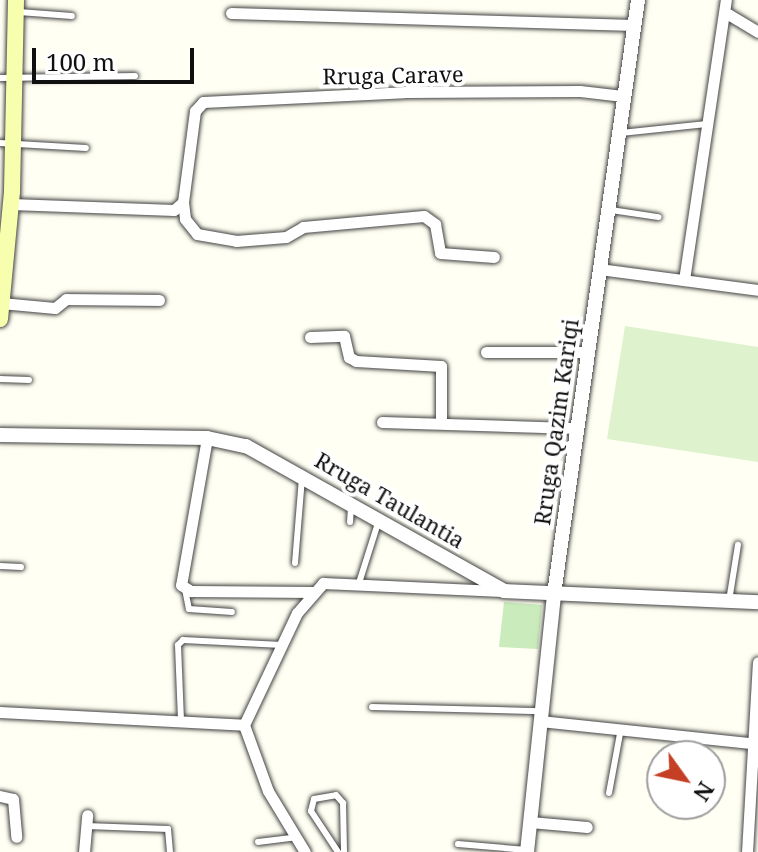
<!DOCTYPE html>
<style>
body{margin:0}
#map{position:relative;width:758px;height:852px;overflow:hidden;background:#fffff3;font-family:"Noto Serif",serif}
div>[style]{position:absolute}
.green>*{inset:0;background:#caebbb}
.pitch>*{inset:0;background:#def2cd}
.roads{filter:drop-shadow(0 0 2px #434343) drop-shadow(0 0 2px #434343)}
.service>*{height:6px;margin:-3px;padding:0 3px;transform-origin:3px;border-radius:3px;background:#fff}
.minor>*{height:11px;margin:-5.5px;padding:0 5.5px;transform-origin:5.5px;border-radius:5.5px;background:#fff}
.tertiary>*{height:14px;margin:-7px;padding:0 7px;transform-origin:7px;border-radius:7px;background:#fff}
.secondary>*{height:16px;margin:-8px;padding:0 8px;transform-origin:8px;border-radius:8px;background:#f7ffae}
span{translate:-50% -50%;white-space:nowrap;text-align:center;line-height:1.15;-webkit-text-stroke:8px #fff;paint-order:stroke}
.street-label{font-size:22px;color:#101010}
.north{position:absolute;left:646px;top:740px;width:80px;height:80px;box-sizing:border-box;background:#fff;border:2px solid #9f9f9f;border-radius:50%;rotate:123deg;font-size:22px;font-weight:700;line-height:32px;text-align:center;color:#101010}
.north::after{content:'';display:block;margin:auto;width:28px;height:36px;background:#c43f24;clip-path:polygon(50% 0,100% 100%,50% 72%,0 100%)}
.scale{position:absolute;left:32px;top:48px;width:162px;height:36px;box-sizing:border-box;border:4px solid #101010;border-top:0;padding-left:10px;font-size:24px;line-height:28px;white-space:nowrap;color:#101010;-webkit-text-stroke:6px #fff;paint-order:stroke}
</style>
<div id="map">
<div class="green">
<div style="clip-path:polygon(504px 602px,542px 605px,538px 649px,499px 647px)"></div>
</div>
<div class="pitch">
<div style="clip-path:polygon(625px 326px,758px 347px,758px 462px,607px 439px)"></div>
</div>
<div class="roads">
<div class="service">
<div style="left:19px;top:12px;width:53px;rotate:4.3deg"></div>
<div style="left:0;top:78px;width:135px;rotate:-0.8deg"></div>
<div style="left:621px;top:133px;width:86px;rotate:-6deg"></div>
<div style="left:0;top:143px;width:86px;rotate:3.3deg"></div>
<div style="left:611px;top:210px;width:48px;rotate:8.5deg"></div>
<div style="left:0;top:379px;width:29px;rotate:2deg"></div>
<div style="left:350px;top:522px;width:15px;rotate:-86deg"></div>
<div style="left:295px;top:563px;width:85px;rotate:-85.3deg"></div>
<div style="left:0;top:566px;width:21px;rotate:3deg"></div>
<div style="left:359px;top:583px;width:63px;rotate:-72.4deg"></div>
<div style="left:185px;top:589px;width:20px;rotate:79deg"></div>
<div style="left:189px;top:609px;width:43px;rotate:4deg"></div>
<div style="left:729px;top:601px;width:57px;rotate:-80.9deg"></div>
<div style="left:372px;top:707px;width:169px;rotate:1.4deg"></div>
<div style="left:181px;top:720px;width:75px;rotate:-92.3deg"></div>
<div style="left:178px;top:645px;width:7px;rotate:-45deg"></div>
<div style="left:183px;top:640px;width:99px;rotate:2.9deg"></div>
<div style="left:609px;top:793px;width:66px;rotate:-79.5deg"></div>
<div style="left:86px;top:826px;width:82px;rotate:2.1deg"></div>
<div style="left:168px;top:829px;width:23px;rotate:85deg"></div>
<div style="left:258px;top:842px;width:38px;rotate:-7deg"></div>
<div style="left:458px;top:844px;width:69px;rotate:5deg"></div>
<div style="left:338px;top:852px;width:49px;rotate:-123.4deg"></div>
<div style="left:311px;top:811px;width:12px;rotate:-76deg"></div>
<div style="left:314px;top:799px;width:22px;rotate:-10deg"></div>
<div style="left:336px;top:795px;width:11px;rotate:49deg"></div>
<div style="left:343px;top:803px;width:49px;rotate:88.8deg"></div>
</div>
<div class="minor">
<div style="left:231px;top:13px;width:403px;rotate:1.7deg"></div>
<div style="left:728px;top:14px;width:35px;rotate:31deg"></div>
<div style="left:183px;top:202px;width:17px;rotate:83deg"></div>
<div style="left:185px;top:219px;width:19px;rotate:51deg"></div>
<div style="left:197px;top:234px;width:40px;rotate:10deg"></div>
<div style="left:236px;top:241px;width:50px;rotate:-4.6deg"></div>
<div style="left:286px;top:237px;width:20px;rotate:-30deg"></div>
<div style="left:303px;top:227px;width:121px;rotate:-5.2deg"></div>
<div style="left:424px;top:216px;width:14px;rotate:36deg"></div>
<div style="left:435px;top:224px;width:29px;rotate:80deg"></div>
<div style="left:440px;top:253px;width:54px;rotate:4.2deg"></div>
<div style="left:11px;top:204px;width:163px;rotate:2.1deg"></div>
<div style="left:174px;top:210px;width:12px;rotate:-42deg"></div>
<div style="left:183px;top:202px;width:92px;rotate:-82.5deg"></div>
<div style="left:195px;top:111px;width:12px;rotate:-48deg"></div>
<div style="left:203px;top:102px;width:201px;rotate:-2.8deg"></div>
<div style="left:404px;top:92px;width:176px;rotate:-0.3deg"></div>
<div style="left:580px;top:91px;width:43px;rotate:6.6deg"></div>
<div style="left:599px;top:269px;width:160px;rotate:7.5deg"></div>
<div style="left:684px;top:280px;width:283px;rotate:-81.5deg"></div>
<div style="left:1px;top:303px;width:54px;rotate:5.3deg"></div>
<div style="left:55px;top:308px;width:14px;rotate:-39deg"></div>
<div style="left:66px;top:299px;width:93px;rotate:0.6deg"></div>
<div style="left:310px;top:337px;width:34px;rotate:-2deg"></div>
<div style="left:344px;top:336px;width:22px;rotate:77deg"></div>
<div style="left:349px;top:357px;width:8px;rotate:30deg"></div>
<div style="left:356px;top:361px;width:85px;rotate:3.4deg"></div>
<div style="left:441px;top:366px;width:57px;rotate:90deg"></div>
<div style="left:486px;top:352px;width:101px"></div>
<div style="left:382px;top:422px;width:195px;rotate:1.8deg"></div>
<div style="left:207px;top:438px;width:149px;rotate:100deg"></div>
<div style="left:181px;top:585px;width:12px;rotate:31deg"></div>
<div style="left:191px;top:591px;width:122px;rotate:0.5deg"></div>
<div style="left:0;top:712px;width:244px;rotate:3deg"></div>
<div style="left:540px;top:721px;width:219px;rotate:6deg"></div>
<div style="left:244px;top:725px;width:124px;rotate:-64.7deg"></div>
<div style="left:297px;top:613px;width:40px;rotate:-49deg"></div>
<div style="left:323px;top:583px;width:179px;rotate:2.6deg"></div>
<div style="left:244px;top:725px;width:70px;rotate:70deg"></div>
<div style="left:268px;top:791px;width:71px;rotate:58.8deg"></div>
<div style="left:0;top:796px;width:13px;rotate:13deg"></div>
<div style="left:13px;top:799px;width:38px;rotate:85deg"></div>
<div style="left:530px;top:822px;width:57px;rotate:5deg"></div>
<div style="left:84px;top:852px;width:37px;rotate:-85deg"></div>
<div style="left:747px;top:852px;width:190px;rotate:-86.7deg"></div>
</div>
<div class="tertiary">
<div style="left:0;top:435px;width:207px;rotate:0.8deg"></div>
<div style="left:207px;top:438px;width:40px;rotate:12deg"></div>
<div style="left:246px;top:446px;width:296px;rotate:29.3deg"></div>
<div style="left:504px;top:591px;width:254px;rotate:2.5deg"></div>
<div style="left:527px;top:852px;width:259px;rotate:-84deg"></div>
<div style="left:554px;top:594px;width:600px;rotate:-81.95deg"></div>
</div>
<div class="secondary">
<div style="left:0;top:319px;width:129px;rotate:-84.6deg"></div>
<div style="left:12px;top:191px;width:191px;rotate:-88.8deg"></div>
</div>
</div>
<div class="street-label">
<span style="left:393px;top:75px;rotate:-1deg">Rruga Carave</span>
<span style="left:556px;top:422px;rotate:-82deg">Rruga Qazim Kariqi</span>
<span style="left:390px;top:500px;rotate:30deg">Rruga Taulantia</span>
</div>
<div class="north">N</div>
<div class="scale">100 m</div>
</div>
